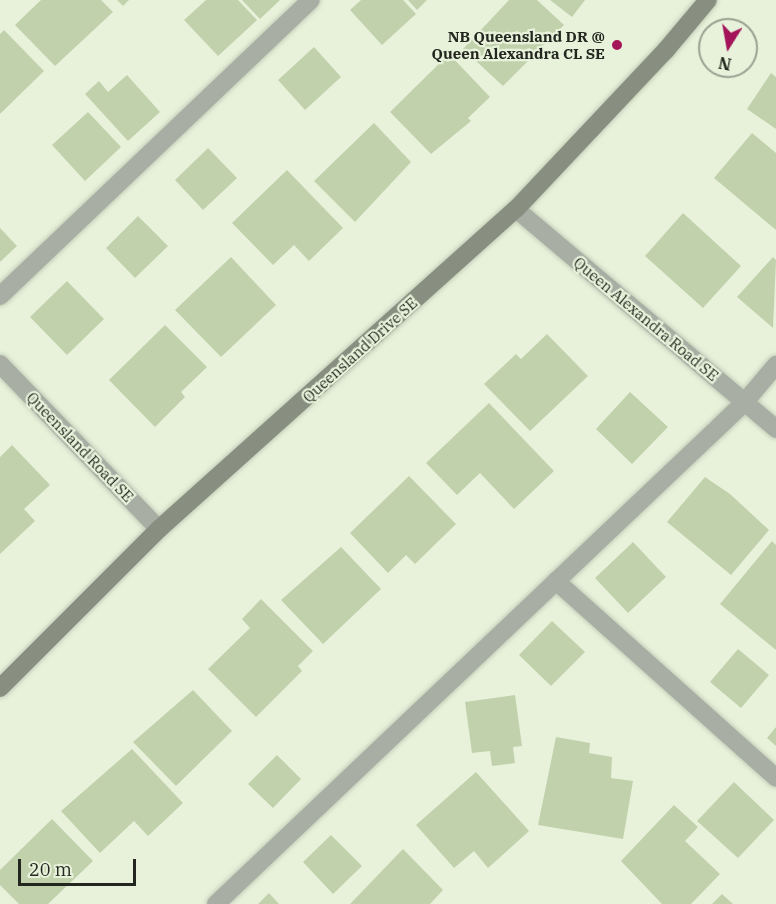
<!DOCTYPE html>
<style>
body{margin:0}
#map{position:relative;width:776px;height:904px;overflow:hidden;background:#e8f2db;font-family:"IBM Plex Serif",serif}
div>[style]{position:absolute}
.building>*{inset:0;background:#c1d1ac}
.roads{filter:drop-shadow(0 0 2px #c5cdb9) drop-shadow(0 0 2px #c5cdb9)}
.lane>*{height:18px;margin:-9px;padding:0 9px;transform-origin:9px;border-radius:9px;background:#a9aea4}
.street>*{height:18px;margin:-9px;padding:0 9px;transform-origin:9px;border-radius:9px;background:#a9aea4}
.secondary>*{height:18px;margin:-9px;padding:0 9px;transform-origin:9px;border-radius:9px;background:#888e80}
.dots>*{width:16px;height:16px;translate:-50% -50%;box-sizing:border-box;border:3px solid #e8f2db;border-radius:50%}
span{translate:-50% -50%;white-space:nowrap;text-align:center;line-height:1.15;-webkit-text-stroke:4.5px #e8f2db;paint-order:stroke}
.poi-label{font-size:15px;color:#24271f;font-weight:700}
.right{translate:-100% -50%;text-align:right}
.street-label{font-size:15px;color:#24271f}
.north{position:absolute;left:698px;top:18px;width:60px;height:60px;box-sizing:border-box;background:#e8f2db;border:2px solid #9aa190;border-radius:50%;rotate:191deg;font-size:16px;font-weight:700;line-height:24px;text-align:center;color:#24271f}
.north::after{content:'';display:block;margin:auto;width:21px;height:27px;background:#a31459;clip-path:polygon(50% 0,100% 100%,50% 72%,0 100%)}
.scale{position:absolute;left:18px;top:859px;width:118px;height:27px;box-sizing:border-box;border:3px solid #24271f;border-top:0;padding-left:8px;font-size:18px;line-height:21px;white-space:nowrap;color:#24271f;-webkit-text-stroke:4px #e8f2db;paint-order:stroke}
</style>
<div id="map">
<div class="building">
<div style="clip-path:polygon(41px 0,101px 0,113px 12px,55px 66px,15px 25px)"></div>
<div style="clip-path:polygon(117px 0,129px 0,123px 6px)"></div>
<div style="clip-path:polygon(206px 0,238px 0,257px 20px,218px 56px,184px 20px)"></div>
<div style="clip-path:polygon(242px 0,280px 0,260px 19px)"></div>
<div style="clip-path:polygon(361px 0,403px 0,416px 14px,382px 45px,350px 10px)"></div>
<div style="clip-path:polygon(408px 0,427px 0,417px 10px)"></div>
<div style="clip-path:polygon(509px 0,537px 0,564px 25px,503px 86px,463px 49px)"></div>
<div style="clip-path:polygon(550px 0,585px 0,572px 17px)"></div>
<div style="clip-path:polygon(4px 30px,44px 71px,0 114px,0 34px)"></div>
<div style="clip-path:polygon(314px 47px,341px 77px,305px 110px,278px 80px)"></div>
<div style="clip-path:polygon(449px 54px,490px 97px,468px 118px,471px 121px,431px 154px,390px 112px)"></div>
<div style="clip-path:polygon(771px 73px,776px 77px,776px 129px,747px 109px)"></div>
<div style="clip-path:polygon(127px 75px,160px 112px,128px 141px,85px 94px,99px 81px,108px 92px)"></div>
<div style="clip-path:polygon(88px 112px,121px 147px,85px 181px,52px 145px)"></div>
<div style="clip-path:polygon(374px 123px,411px 162px,355px 222px,314px 181px)"></div>
<div style="clip-path:polygon(752px 133px,776px 153px,776px 230px,714px 178px)"></div>
<div style="clip-path:polygon(208px 148px,237px 178px,203px 210px,175px 180px)"></div>
<div style="clip-path:polygon(287px 170px,343px 228px,309px 261px,294px 245px,273px 265px,232px 223px)"></div>
<div style="clip-path:polygon(683px 213px,741px 266px,703px 308px,645px 256px)"></div>
<div style="clip-path:polygon(138px 216px,168px 246px,135px 278px,106px 248px)"></div>
<div style="clip-path:polygon(0 228px,17px 246px,0 262px)"></div>
<div style="clip-path:polygon(231px 257px,276px 305px,221px 357px,175px 310px)"></div>
<div style="clip-path:polygon(773px 257px,776px 260px,773px 328px,737px 297px)"></div>
<div style="clip-path:polygon(67px 281px,104px 319px,67px 355px,30px 317px)"></div>
<div style="clip-path:polygon(165px 325px,207px 367px,181px 392px,185px 397px,155px 427px,109px 380px)"></div>
<div style="clip-path:polygon(547px 334px,588px 376px,530px 431px,484px 384px,516px 354px,521px 359px)"></div>
<div style="clip-path:polygon(630px 392px,668px 427px,632px 464px,596px 429px)"></div>
<div style="clip-path:polygon(489px 403px,554px 471px,514px 509px,480px 473px,457px 495px,426px 463px)"></div>
<div style="clip-path:polygon(12px 445px,50px 485px,24px 509px,35px 521px,0 554px,0 457px)"></div>
<div style="clip-path:polygon(409px 476px,456px 524px,415px 564px,406px 555px,388px 573px,350px 533px)"></div>
<div style="clip-path:polygon(705px 477px,730px 494px,769px 530px,731px 575px,667px 522px)"></div>
<div style="clip-path:polygon(772px 541px,776px 545px,776px 650px,720px 604px)"></div>
<div style="clip-path:polygon(633px 542px,666px 577px,628px 613px,595px 578px)"></div>
<div style="clip-path:polygon(341px 547px,381px 589px,323px 644px,281px 600px)"></div>
<div style="clip-path:polygon(261px 599px,313px 651px,298px 666px,302px 671px,256px 717px,208px 669px,250px 628px,242px 619px)"></div>
<div style="clip-path:polygon(552px 621px,585px 652px,551px 686px,519px 655px)"></div>
<div style="clip-path:polygon(738px 649px,769px 675px,741px 708px,710px 682px)"></div>
<div style="clip-path:polygon(193px 690px,232px 731px,176px 786px,133px 742px)"></div>
<div style="clip-path:polygon(515px 695px,522px 746px,513px 747px,515px 763px,492px 766px,490px 751px,472px 753px,465px 702px)"></div>
<div style="clip-path:polygon(776px 727px,776px 746px,767px 738px)"></div>
<div style="clip-path:polygon(556px 737px,590px 743px,589px 753px,612px 757px,611px 778px,633px 781px,623px 839px,538px 825px)"></div>
<div style="clip-path:polygon(132px 749px,183px 803px,148px 836px,134px 821px,100px 853px,61px 811px)"></div>
<div style="clip-path:polygon(277px 755px,301px 779px,273px 808px,248px 784px)"></div>
<div style="clip-path:polygon(476px 772px,529px 831px,488px 868px,474px 851px,454px 868px,416px 825px)"></div>
<div style="clip-path:polygon(734px 782px,774px 820px,738px 858px,697px 821px)"></div>
<div style="clip-path:polygon(674px 805px,698px 827px,685px 841px,720px 874px,691px 904px,662px 904px,621px 861px)"></div>
<div style="clip-path:polygon(52px 819px,93px 861px,48px 904px,19px 904px,0 885px,0 870px)"></div>
<div style="clip-path:polygon(331px 835px,362px 866px,333px 894px,303px 862px)"></div>
<div style="clip-path:polygon(403px 849px,443px 890px,430px 904px,350px 904px)"></div>
<div style="clip-path:polygon(269px 893px,279px 904px,258px 904px)"></div>
<div style="clip-path:polygon(722px 894px,733px 904px,712px 904px)"></div>
</div>
<div class="roads">
<div class="lane">
<div style="left:0;top:296px;width:429px;rotate:-43.6deg"></div>
<div style="left:556px;top:581px;width:295px;rotate:41.8deg"></div>
<div style="left:216px;top:904px;width:728px;rotate:-43.5deg"></div>
<div style="left:744px;top:403px;width:50px;rotate:-49.9deg"></div>
</div>
<div class="street">
<div style="left:516px;top:209px;width:341px;rotate:40.2deg"></div>
<div style="left:0;top:364px;width:229px;rotate:46.1deg"></div>
</div>
<div class="secondary">
<div style="left:0;top:688px;width:225px;rotate:-45deg"></div>
<div style="left:159px;top:529px;width:479px;rotate:-41.9deg"></div>
<div style="left:516px;top:209px;width:219px;rotate:-46.7deg"></div>
<div style="left:666px;top:50px;width:65px;rotate:-50deg"></div>
</div>
</div>
<div class="dots">
<div style="left:617px;top:45px;background:#a31459"></div>
</div>
<div class="poi-label">
<span class="right" style="left:605px;top:45px">NB Queensland DR @<br>Queen Alexandra CL SE</span>
</div>
<div class="street-label">
<span style="left:646px;top:319px;rotate:40deg">Queen Alexandra Road SE</span>
<span style="left:360px;top:350px;rotate:-42deg">Queensland Drive SE</span>
<span style="left:80px;top:447px;rotate:46deg">Queensland Road SE</span>
</div>
<div class="north">N</div>
<div class="scale">20 m</div>
</div>
